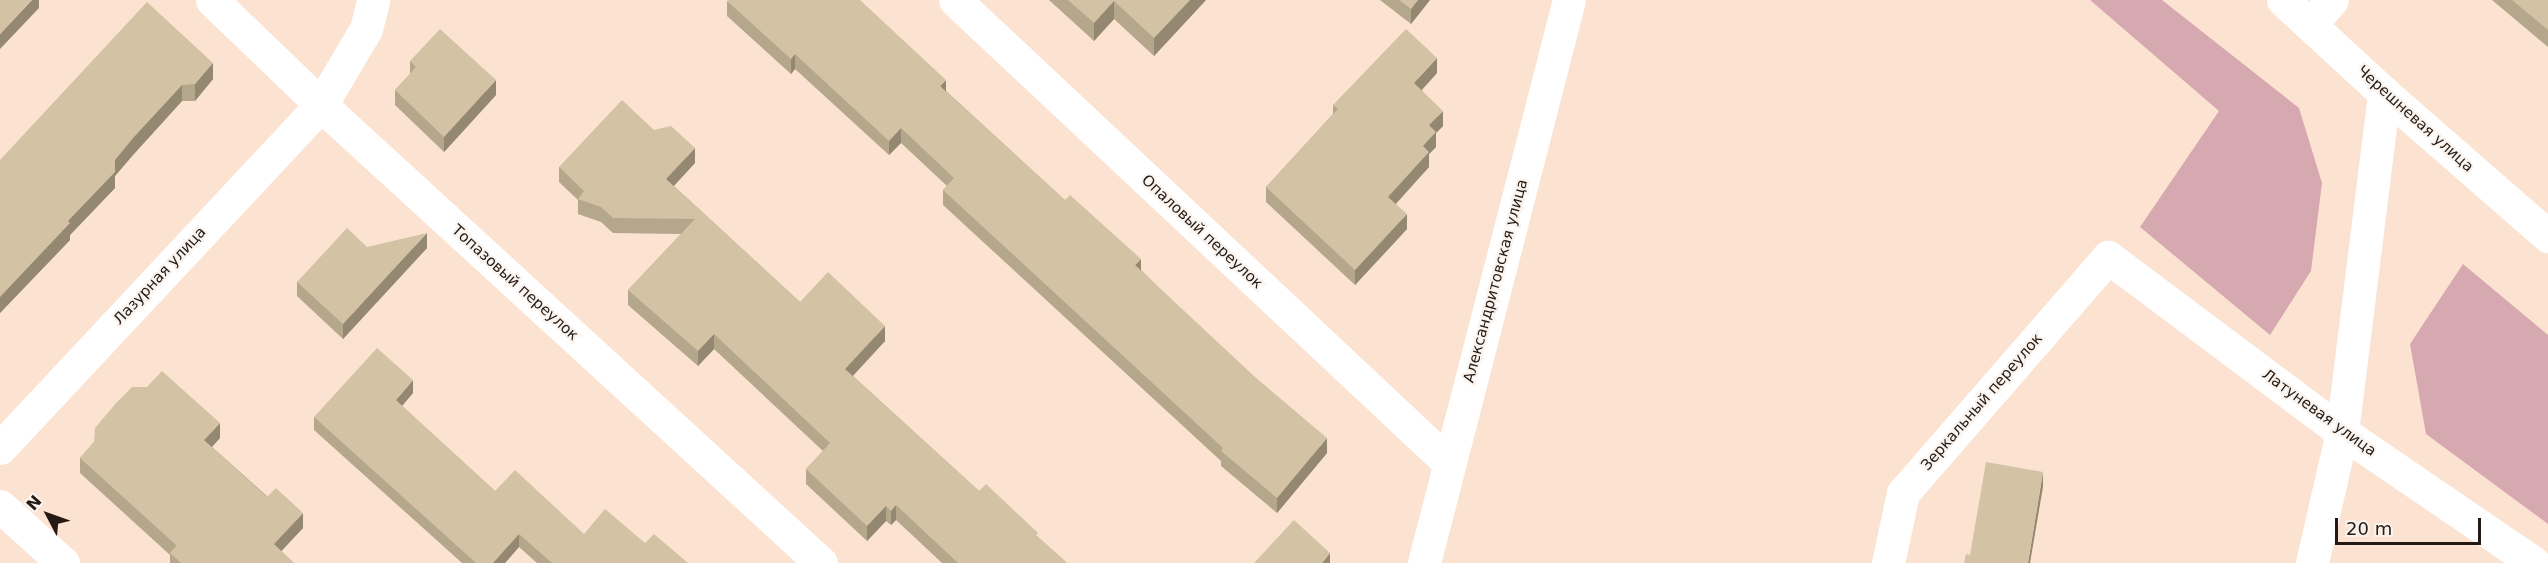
<!DOCTYPE html>
<meta charset="utf-8">
<style>
body{margin:0}
#map{position:relative;width:2548px;height:563px;overflow:hidden;background:#fce3d1;font-family:"DejaVu Sans",sans-serif}
div>[style]{position:absolute}
.forest>*{inset:0;background:#d6a8af}
.minor>*{height:33px;margin:-16.5px;padding:0 16.5px;transform-origin:16.5px;border-radius:16.5px;background:#fff}
.wall>*{inset:0;background:#b5a78c}
.shaded-wall>*{inset:0;background:#948872}
.building>*{inset:0;background:#d3c2a3}
span{translate:-50% -50%;white-space:nowrap;text-align:center;line-height:1.15;-webkit-text-stroke:4.5px #faf4f0;paint-order:stroke}
.street-label{font-size:15px;color:#251a13}
.north{position:absolute;left:18px;top:485px;width:60px;height:60px;-webkit-text-stroke:4px #faf4f0;paint-order:stroke;rotate:311deg;font-size:16px;font-weight:700;line-height:24px;text-align:center;color:#251a13}
.north::after{content:'';display:block;margin:auto;width:21px;height:27px;background:#251a13;clip-path:polygon(50% 0,100% 100%,50% 72%,0 100%)}
.scale{position:absolute;left:2335px;top:518px;width:146px;height:27px;box-sizing:border-box;border:3px solid #251a13;border-top:0;padding-left:8px;font-size:18px;line-height:21px;white-space:nowrap;color:#251a13;-webkit-text-stroke:4px #faf4f0;paint-order:stroke}
</style>
<div id="map">
<div class="forest">
<div style="clip-path:polygon(2090px 0,2162px 0,2299px 108px,2322px 183px,2311px 271px,2270px 335px,2140px 227px,2219px 111px)"></div>
<div style="clip-path:polygon(2463px 264px,2548px 335px,2548px 524px,2426px 434px,2410px 344px)"></div>
</div>
<div class="minor">
<div style="left:212px;top:0;width:151px;rotate:43.9deg"></div>
<div style="left:321px;top:105px;width:678px;rotate:42.49deg"></div>
<div style="left:955px;top:0;width:677px;rotate:43.14deg"></div>
<div style="left:2283px;top:0;width:137px;rotate:42.6deg"></div>
<div style="left:2384px;top:93px;width:218px;rotate:41.1deg"></div>
<div style="left:2311px;top:24px;width:32px;rotate:-49deg"></div>
<div style="left:0;top:448px;width:470px;rotate:-46.9deg"></div>
<div style="left:321px;top:105px;width:88px;rotate:-59.4deg"></div>
<div style="left:366px;top:29px;width:30px;rotate:-76deg"></div>
<div style="left:0;top:506px;width:85px;rotate:42.1deg"></div>
<div style="left:1424px;top:563px;width:581px;rotate:-75.56deg"></div>
<div style="left:1888px;top:563px;width:72px;rotate:-77.9deg"></div>
<div style="left:1903px;top:493px;width:313px;rotate:-49deg"></div>
<div style="left:2108px;top:257px;width:292px;rotate:36.8deg"></div>
<div style="left:2342px;top:432px;width:232px;rotate:34.3deg"></div>
<div style="left:2312px;top:563px;width:134px;rotate:-77.1deg"></div>
<div style="left:2342px;top:432px;width:342px;rotate:-82.9deg"></div>
</div>
<div class="wall">
<div style="clip-path:polygon(1049px 0,1206px 0,1154px 56px,1114px 19px,1094px 41px)"></div>
<div style="clip-path:polygon(1380px 0,1430px 0,1411px 24px)"></div>
<div style="clip-path:polygon(2492px 0,2548px 0,2548px 47px)"></div>
<div style="clip-path:polygon(727px 1px,946px 91px,1141px 270px,1327px 453px,1277px 513px,1221px 466px,1221px 461px,943px 205px,943px 190px,947px 186px,901px 143px,889px 155px,795px 69px,791px 74px,727px 16px)"></div>
<div style="clip-path:polygon(410px 61px,496px 95px,444px 152px,395px 105px,395px 90px,410px 74px)"></div>
<div style="clip-path:polygon(213px 63px,213px 79px,195px 101px,182px 101px,133px 155px,115px 176px,115px 188px,70px 235px,70px 240px,0 313px,0 160px)"></div>
<div style="clip-path:polygon(1437px 73px,1422px 90px,1443px 126px,1436px 133px,1436px 147px,1429px 154px,1429px 167px,1396px 204px,1407px 229px,1355px 285px,1266px 202px,1266px 187px,1333px 114px,1333px 105px)"></div>
<div style="clip-path:polygon(654px 130px,695px 163px,674px 186px,800px 302px,885px 341px,853px 376px,979px 491px,1038px 537px,1067px 563px,942px 563px,896px 520px,891px 525px,886px 521px,867px 541px,806px 484px,806px 469px,823px 451px,714px 349px,698px 366px,628px 305px,628px 290px,681px 234px,613px 233px,601px 222px,578px 214px,578px 200px,559px 182px,559px 167px)"></div>
<div style="clip-path:polygon(367px 247px,427px 248px,343px 339px,297px 296px,297px 282px)"></div>
<div style="clip-path:polygon(413px 393px,402px 406px,495px 491px,584px 534px,645px 543px,688px 563px,537px 563px,519px 547px,505px 563px,462px 563px,314px 430px,314px 417px)"></div>
<div style="clip-path:polygon(220px 438px,212px 447px,303px 528px,281px 551px,294px 563px,170px 563px,170px 555px,80px 473px,80px 458px,94px 442px)"></div>
</div>
<div class="shaded-wall">
<div style="clip-path:polygon(32px 0,39px 0,39px 8px,0 49px,0 34px)"></div>
<div style="clip-path:polygon(1190px 0,1206px 0,1154px 56px,1154px 38px)"></div>
<div style="clip-path:polygon(1418px 0,1430px 0,1411px 24px,1411px 9px)"></div>
<div style="clip-path:polygon(1114px 1px,1114px 19px,1094px 41px,1094px 23px)"></div>
<div style="clip-path:polygon(795px 54px,795px 69px,791px 74px,791px 59px)"></div>
<div style="clip-path:polygon(1437px 58px,1437px 73px,1414px 98px,1414px 83px)"></div>
<div style="clip-path:polygon(213px 63px,213px 79px,195px 101px,195px 84px)"></div>
<div style="clip-path:polygon(496px 80px,496px 95px,444px 152px,444px 137px)"></div>
<div style="clip-path:polygon(946px 80px,946px 95px,940px 86px)"></div>
<div style="clip-path:polygon(182px 85px,182px 101px,133px 155px,115px 176px,115px 188px,70px 235px,70px 240px,0 313px,0 297px,68px 221px,115px 160px,133px 138px)"></div>
<div style="clip-path:polygon(1443px 111px,1443px 126px,1436px 133px,1436px 147px,1429px 154px,1429px 167px,1388px 212px,1388px 197px,1423px 146px,1429px 125px)"></div>
<div style="clip-path:polygon(901px 128px,901px 143px,889px 155px,889px 141px)"></div>
<div style="clip-path:polygon(695px 148px,695px 163px,666px 194px,666px 179px)"></div>
<div style="clip-path:polygon(1407px 214px,1407px 229px,1355px 285px,1355px 270px)"></div>
<div style="clip-path:polygon(427px 233px,427px 248px,343px 339px,343px 324px)"></div>
<div style="clip-path:polygon(1141px 259px,1141px 274px,1135px 265px)"></div>
<div style="clip-path:polygon(885px 326px,885px 341px,845px 384px,845px 369px)"></div>
<div style="clip-path:polygon(714px 334px,714px 349px,698px 366px,698px 351px)"></div>
<div style="clip-path:polygon(413px 380px,413px 393px,396px 413px,396px 400px)"></div>
<div style="clip-path:polygon(220px 423px,220px 438px,204px 455px,204px 440px)"></div>
<div style="clip-path:polygon(1327px 438px,1327px 453px,1277px 513px,1277px 498px)"></div>
<div style="clip-path:polygon(2043px 472px,2043px 487px,2030px 563px,2028px 563px)"></div>
<div style="clip-path:polygon(896px 505px,896px 520px,891px 525px,891px 511px)"></div>
<div style="clip-path:polygon(886px 506px,886px 521px,867px 541px,867px 526px)"></div>
<div style="clip-path:polygon(303px 513px,303px 528px,274px 559px,274px 544px)"></div>
<div style="clip-path:polygon(519px 534px,519px 547px,505px 563px,493px 563px)"></div>
<div style="clip-path:polygon(1330px 553px,1330px 563px,1322px 563px)"></div>
</div>
<div class="building">
<div style="clip-path:polygon(0 0,32px 0,0 34px)"></div>
<div style="clip-path:polygon(728px 0,860px 0,946px 80px,940px 86px,1065px 200px,1070px 195px,1141px 259px,1135px 265px,1255px 377px,1327px 438px,1277px 498px,1221px 451px,1223px 448px,943px 190px,954px 178px,901px 128px,889px 141px,795px 54px,791px 59px,727px 1px)"></div>
<div style="clip-path:polygon(1068px 0,1190px 0,1154px 38px,1114px 1px,1094px 23px)"></div>
<div style="clip-path:polygon(1399px 0,1418px 0,1411px 9px)"></div>
<div style="clip-path:polygon(2512px 0,2548px 0,2548px 30px)"></div>
<div style="clip-path:polygon(147px 2px,213px 63px,195px 84px,182px 85px,133px 138px,115px 160px,115px 172px,68px 221px,70px 223px,0 297px,0 160px)"></div>
<div style="clip-path:polygon(440px 29px,496px 80px,444px 137px,395px 90px,416px 67px,410px 61px)"></div>
<div style="clip-path:polygon(1406px 29px,1437px 58px,1414px 83px,1443px 111px,1429px 125px,1436px 132px,1423px 146px,1429px 152px,1388px 197px,1407px 214px,1355px 270px,1266px 187px,1338px 109px,1333px 105px)"></div>
<div style="clip-path:polygon(622px 100px,654px 130px,671px 126px,695px 148px,666px 179px,800px 302px,828px 272px,885px 326px,845px 369px,979px 491px,986px 484px,1038px 533px,1036px 535px,1067px 563px,958px 563px,896px 505px,891px 511px,886px 506px,867px 526px,806px 469px,830px 443px,714px 334px,698px 351px,628px 290px,695px 219px,613px 218px,601px 207px,578px 199px,584px 191px,559px 167px)"></div>
<div style="clip-path:polygon(347px 228px,367px 247px,427px 233px,343px 324px,297px 282px)"></div>
<div style="clip-path:polygon(377px 348px,413px 380px,396px 400px,495px 491px,515px 470px,584px 534px,605px 509px,645px 543px,654px 534px,688px 563px,552px 563px,519px 534px,493px 563px,476px 563px,314px 417px)"></div>
<div style="clip-path:polygon(162px 371px,220px 423px,204px 440px,267px 497px,276px 488px,303px 513px,274px 544px,294px 563px,181px 563px,170px 553px,176px 546px,175px 544px,80px 458px,94px 442px,95px 428px,117px 402px,132px 387px,147px 387px)"></div>
<div style="clip-path:polygon(1986px 462px,2043px 472px,2028px 563px,1964px 563px,1966px 554px,1970px 555px)"></div>
<div style="clip-path:polygon(1294px 520px,1330px 553px,1322px 563px,1254px 563px)"></div>
</div>
<div class="street-label">
<span style="left:2415px;top:119px;rotate:42deg">Черешневая улица</span>
<span style="left:1202px;top:232px;rotate:43deg">Опаловый переулок</span>
<span style="left:160px;top:276px;rotate:-47deg">Лазурная улица</span>
<span style="left:1496px;top:281px;rotate:-75deg">Александритовская улица</span>
<span style="left:515px;top:283px;rotate:42deg">Топазовый переулок</span>
<span style="left:1982px;top:402px;rotate:-49deg">Зеркальный переулок</span>
<span style="left:2319px;top:413px;rotate:36deg">Латуневая улица</span>
</div>
<div class="north">N</div>
<div class="scale">20 m</div>
</div>
